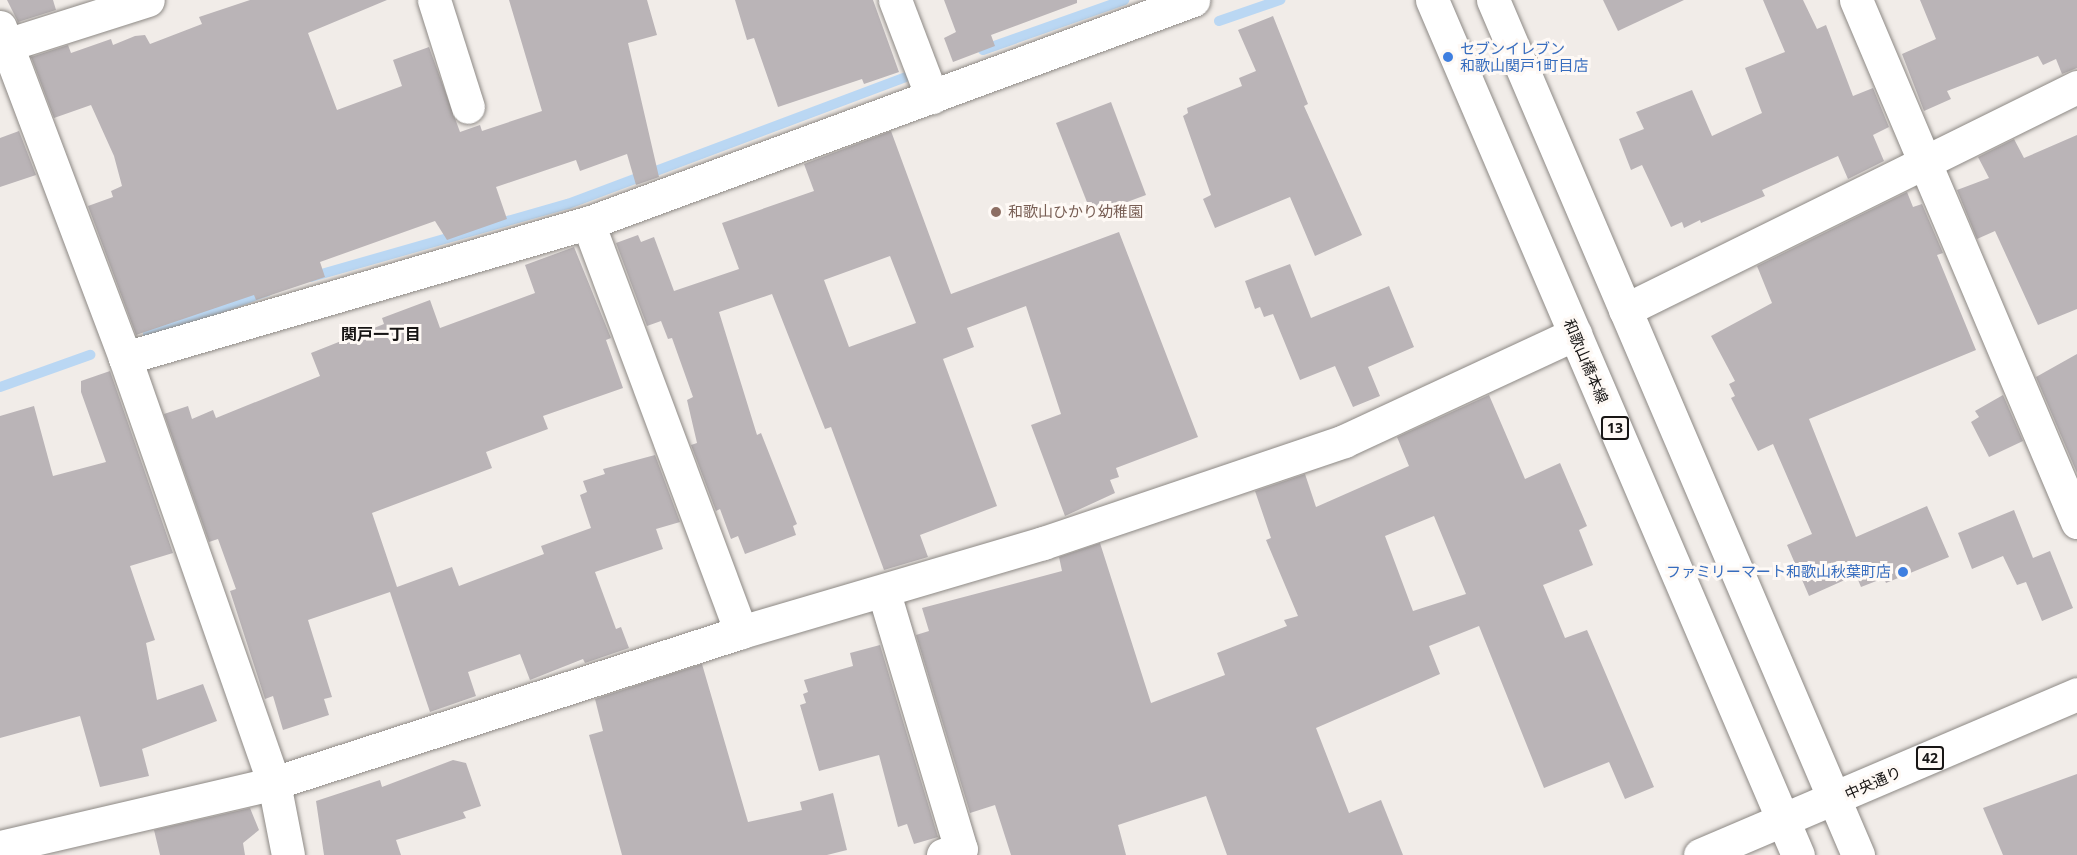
<!DOCTYPE html>
<meta charset="utf-8">
<style>
body{margin:0}
#map{position:relative;width:2077px;height:855px;overflow:hidden;background:#f1ece8;font-family:"Noto Sans","Noto Sans JP",sans-serif}
div>[style]{position:absolute}
.stream>*{height:10px;margin:-5px;padding:0 5px;transform-origin:5px;border-radius:5px;background:#bad7f3}
.building>*{inset:0;background:#bab4b7}
.roads{filter:drop-shadow(0 0 2px #8d8985) drop-shadow(0 0 2px #8d8985)}
.street>*{height:33px;margin:-16.5px;padding:0 16.5px;transform-origin:16.5px;border-radius:16.5px;background:#fff}
.primary>*{height:33px;margin:-16.5px;padding:0 16.5px;transform-origin:16.5px;border-radius:16.5px;background:#fff}
.highway>*{height:33px;margin:-16.5px;padding:0 16.5px;transform-origin:16.5px;border-radius:16.5px;background:#fff}
.dots>*{width:16px;height:16px;translate:-50% -50%;box-sizing:border-box;border:3px solid #fef9f5;border-radius:50%}
span{translate:-50% -50%;white-space:nowrap;text-align:center;line-height:1.15;-webkit-text-stroke:6px #fef9f5;paint-order:stroke}
.shield-label span{padding:2px 4px;background:#fef9f5;border:2px solid;border-radius:4px;-webkit-text-stroke-width:0}
.shield-label{font-size:14px;color:#171514;font-weight:700}
.shop-label{font-size:15px;color:#366cbe}
.left{translate:0 -50%;text-align:left}
.right{translate:-100% -50%;text-align:right}
.education-label{font-size:15px;color:#785e54}
.street-label{font-size:15px;color:#171514}
.neighbourhood-label{font-size:16px;color:#171514;font-weight:700}
</style>
<div id="map">
<div class="stream">
<div style="left:1219px;top:21px;width:65px;rotate:-19deg"></div>
<div style="left:983px;top:50px;width:150px;rotate:-19.5deg"></div>
<div style="left:311px;top:277px;width:267px;rotate:-15.9deg"></div>
<div style="left:568px;top:204px;width:360px;rotate:-20.6deg"></div>
<div style="left:148px;top:334px;width:127px;rotate:-19.7deg"></div>
<div style="left:0;top:387px;width:96px;rotate:-19.6deg"></div>
</div>
<div class="building">
<div style="clip-path:polygon(7px 0,53px 0,56px 10px,18px 22px)"></div>
<div style="clip-path:polygon(250px 0,387px 0,308px 33px,337px 110px,402px 86px,393px 60px,429px 47px,460px 132px,480px 125px,482px 131px,542px 111px,509px 0,647px 0,657px 35px,628px 43px,659px 177px,636px 185px,627px 154px,580px 171px,576px 160px,496px 187px,507px 219px,447px 240px,435px 221px,320px 262px,325px 277px,256px 300px,254px 295px,136px 335px,88px 206px,113px 197px,111px 191px,122px 186px,114px 156px,91px 105px,54px 118px,31px 57px,68px 45px,71px 53px,111px 39px,113px 45px,135px 36px,145px 35px,150px 44px,202px 24px,199px 17px)"></div>
<div style="clip-path:polygon(735px 0,873px 0,899px 72px,864px 84px,862px 79px,778px 107px,754px 38px,747px 40px)"></div>
<div style="clip-path:polygon(944px 0,1077px 0,1077px 3px,991px 35px,995px 46px,953px 62px,944px 38px,956px 32px)"></div>
<div style="clip-path:polygon(1603px 0,1684px 0,1618px 31px)"></div>
<div style="clip-path:polygon(1763px 0,1803px 0,1817px 29px,1826px 25px,1853px 96px,1873px 88px,1889px 127px,1873px 135px,1884px 161px,1848px 179px,1838px 156px,1762px 190px,1765px 196px,1701px 223px,1700px 220px,1684px 228px,1682px 222px,1671px 227px,1642px 165px,1631px 170px,1619px 139px,1644px 129px,1636px 112px,1692px 90px,1712px 136px,1762px 113px,1745px 68px,1785px 52px)"></div>
<div style="clip-path:polygon(1920px 0,2077px 0,2077px 68px,2062px 74px,2056px 59px,2043px 65px,2038px 56px,1947px 91px,1951px 99px,1924px 111px,1902px 54px,1936px 39px)"></div>
<div style="clip-path:polygon(1273px 16px,1308px 104px,1304px 106px,1362px 235px,1315px 256px,1290px 197px,1215px 228px,1203px 199px,1211px 195px,1183px 116px,1188px 113px,1187px 108px,1242px 86px,1239px 78px,1256px 71px,1238px 30px)"></div>
<div style="clip-path:polygon(1111px 102px,1146px 195px,1092px 215px,1056px 123px)"></div>
<div style="clip-path:polygon(19px 131px,36px 175px,0 187px,0 138px)"></div>
<div style="clip-path:polygon(evenodd,891px 131px,951px 294px,1119px 232px,1198px 437px,1116px 468px,1119px 477px,1110px 480px,1115px 493px,1065px 516px,1031px 425px,1061px 414px,1026px 306px,967px 328px,974px 347px,943px 359px,997px 506px,920px 535px,928px 557px,884px 570px,831px 427px,825px 429px,772px 294px,719px 312px,757px 435px,761px 433px,797px 524px,793px 526px,796px 535px,745px 554px,738px 536px,731px 539px,720px 509px,716px 511px,691px 445px,697px 443px,687px 400px,693px 397px,672px 338px,668px 339px,661px 321px,647px 326px,616px 243px,638px 235px,641px 242px,654px 237px,674px 291px,739px 269px,722px 223px,814px 191px,804px 164px,891px 131px,890px 256px,916px 323px,849px 347px,824px 280px,890px 256px)"></div>
<div style="clip-path:polygon(2077px 135px,2077px 309px,2038px 325px,1995px 231px,1977px 239px,1957px 190px,1989px 178px,1978px 157px,2014px 139px,2024px 158px)"></div>
<div style="clip-path:polygon(1907px 192px,1913px 207px,1922px 204px,1943px 253px,1937px 255px,1976px 350px,1809px 419px,1856px 537px,1927px 506px,1949px 557px,1886px 583px,1884px 578px,1861px 587px,1856px 575px,1809px 596px,1787px 545px,1812px 534px,1773px 444px,1758px 451px,1731px 398px,1735px 396px,1729px 384px,1735px 381px,1711px 336px,1772px 303px,1757px 266px)"></div>
<div style="clip-path:polygon(574px 247px,611px 338px,606px 340px,623px 388px,543px 416px,548px 429px,486px 452px,492px 468px,372px 513px,397px 587px,452px 567px,459px 586px,544px 554px,541px 546px,591px 528px,580px 495px,587px 492px,583px 481px,605px 474px,603px 469px,655px 455px,680px 522px,656px 529px,663px 549px,595px 572px,616px 629px,621px 627px,629px 648px,585px 663px,583px 659px,530px 680px,520px 654px,468px 672px,476px 696px,430px 712px,390px 592px,308px 620px,332px 697px,324px 699px,329px 715px,283px 730px,273px 696px,265px 699px,230px 591px,236px 589px,218px 539px,209px 542px,164px 414px,188px 406px,192px 419px,213px 410px,216px 418px,320px 376px,311px 353px,384px 324px,382px 318px,430px 300px,440px 328px,535px 293px,525px 265px)"></div>
<div style="clip-path:polygon(1290px 264px,1311px 318px,1389px 286px,1414px 347px,1368px 367px,1380px 396px,1353px 407px,1335px 366px,1300px 380px,1273px 314px,1264px 317px,1260px 307px,1255px 309px,1245px 281px)"></div>
<div style="clip-path:polygon(2077px 354px,2077px 473px,2036px 377px)"></div>
<div style="clip-path:polygon(110px 371px,173px 553px,130px 566px,155px 640px,146px 643px,157px 700px,203px 684px,217px 721px,142px 749px,149px 776px,100px 787px,80px 716px,0 738px,0 416px,34px 406px,53px 476px,106px 462px,81px 392px,81px 381px)"></div>
<div style="clip-path:polygon(evenodd,1489px 395px,1525px 479px,1560px 463px,1587px 526px,1579px 530px,1593px 565px,1543px 585px,1565px 638px,1587px 630px,1654px 787px,1625px 799px,1609px 762px,1544px 788px,1479px 626px,1429px 646px,1440px 674px,1316px 728px,1349px 813px,1381px 800px,1403px 855px,1227px 855px,1206px 796px,1118px 825px,1126px 855px,1011px 855px,995px 805px,970px 813px,916px 635px,929px 631px,922px 608px,1062px 571px,1059px 557px,1100px 543px,1151px 703px,1225px 675px,1217px 653px,1287px 626px,1284px 620px,1298px 616px,1266px 540px,1271px 538px,1255px 491px,1305px 474px,1316px 507px,1409px 466px,1397px 437px,1489px 395px,1434px 516px,1466px 594px,1413px 611px,1385px 536px,1434px 516px)"></div>
<div style="clip-path:polygon(2003px 395px,2023px 441px,1989px 457px,1971px 422px,1979px 417px,1975px 411px)"></div>
<div style="clip-path:polygon(2014px 510px,2033px 558px,2050px 551px,2073px 608px,2042px 621px,2026px 582px,2017px 585px,2003px 556px,1972px 569px,1958px 533px)"></div>
<div style="clip-path:polygon(880px 645px,938px 837px,914px 844px,907px 824px,898px 827px,879px 755px,819px 771px,800px 705px,806px 703px,803px 694px,808px 692px,804px 680px,853px 666px,850px 653px)"></div>
<div style="clip-path:polygon(702px 664px,748px 822px,802px 810px,800px 802px,833px 793px,847px 850px,827px 855px,622px 855px,589px 735px,603px 731px,595px 699px)"></div>
<div style="clip-path:polygon(453px 760px,466px 763px,481px 806px,463px 812px,466px 818px,396px 840px,401px 855px,324px 855px,316px 801px,380px 780px,382px 787px)"></div>
<div style="clip-path:polygon(2077px 774px,2077px 855px,2003px 855px,1983px 808px)"></div>
<div style="clip-path:polygon(250px 808px,259px 830px,243px 843px,245px 855px,160px 855px,154px 830px)"></div>
</div>
<div class="roads">
<div class="street">
<div style="left:434px;top:0;width:112px;rotate:72.4deg"></div>
<div style="left:895px;top:0;width:104px;rotate:69.1deg"></div>
<div style="left:1856px;top:0;width:567px;rotate:67.05deg"></div>
<div style="left:0;top:27px;width:354px;rotate:69.3deg"></div>
<div style="left:125px;top:358px;width:450px;rotate:70.7deg"></div>
<div style="left:274px;top:783px;width:73px;rotate:79deg"></div>
<div style="left:0;top:47px;width:155px;rotate:-17.6deg"></div>
<div style="left:588px;top:223px;width:437px;rotate:69.5deg"></div>
<div style="left:1625px;top:310px;width:504px;rotate:-26.26deg"></div>
<div style="left:125px;top:358px;width:482px;rotate:-16.3deg"></div>
<div style="left:588px;top:223px;width:645px;rotate:-20.23deg"></div>
<div style="left:884px;top:593px;width:267px;rotate:73.3deg"></div>
<div style="left:961px;top:849px;width:19px;rotate:162deg"></div>
<div style="left:0;top:847px;width:281px;rotate:-13.1deg"></div>
<div style="left:274px;top:783px;width:491px;rotate:-17.9deg"></div>
<div style="left:741px;top:632px;width:315px;rotate:-16.4deg"></div>
<div style="left:1043px;top:543px;width:318px;rotate:-18.7deg"></div>
<div style="left:1344px;top:441px;width:255px;rotate:-24.9deg"></div>
</div>
<div class="primary">
<div style="left:1432px;top:0;width:930px;rotate:66.83deg"></div>
<div style="left:1493px;top:0;width:930px;rotate:66.88deg"></div>
</div>
<div class="highway">
<div style="left:1700px;top:855px;width:410px;rotate:-23.1deg"></div>
</div>
</div>
<div class="dots">
<div style="left:1448px;top:57px;background:#3f7fe0"></div>
<div style="left:996px;top:212px;background:#8d6e63"></div>
<div style="left:1903px;top:572px;background:#3f7fe0"></div>
</div>
<div class="shield-label">
<span style="left:1615px;top:428px">13</span>
<span style="left:1930px;top:758px">42</span>
</div>
<div class="shop-label">
<span class="left" style="left:1460px;top:57px">セブンイレブン<br>和歌山関戸1町目店</span>
<span class="right" style="left:1891px;top:572px">ファミリーマート和歌山秋葉町店</span>
</div>
<div class="education-label">
<span class="left" style="left:1008px;top:212px">和歌山ひかり幼稚園</span>
</div>
<div class="street-label">
<span style="left:1586px;top:361px;rotate:67deg">和歌山橋本線</span>
<span style="left:1873px;top:783px;rotate:-24deg">中央通り</span>
</div>
<div class="neighbourhood-label">
<span style="left:381px;top:334px">関戸一丁目</span>
</div>
</div>
